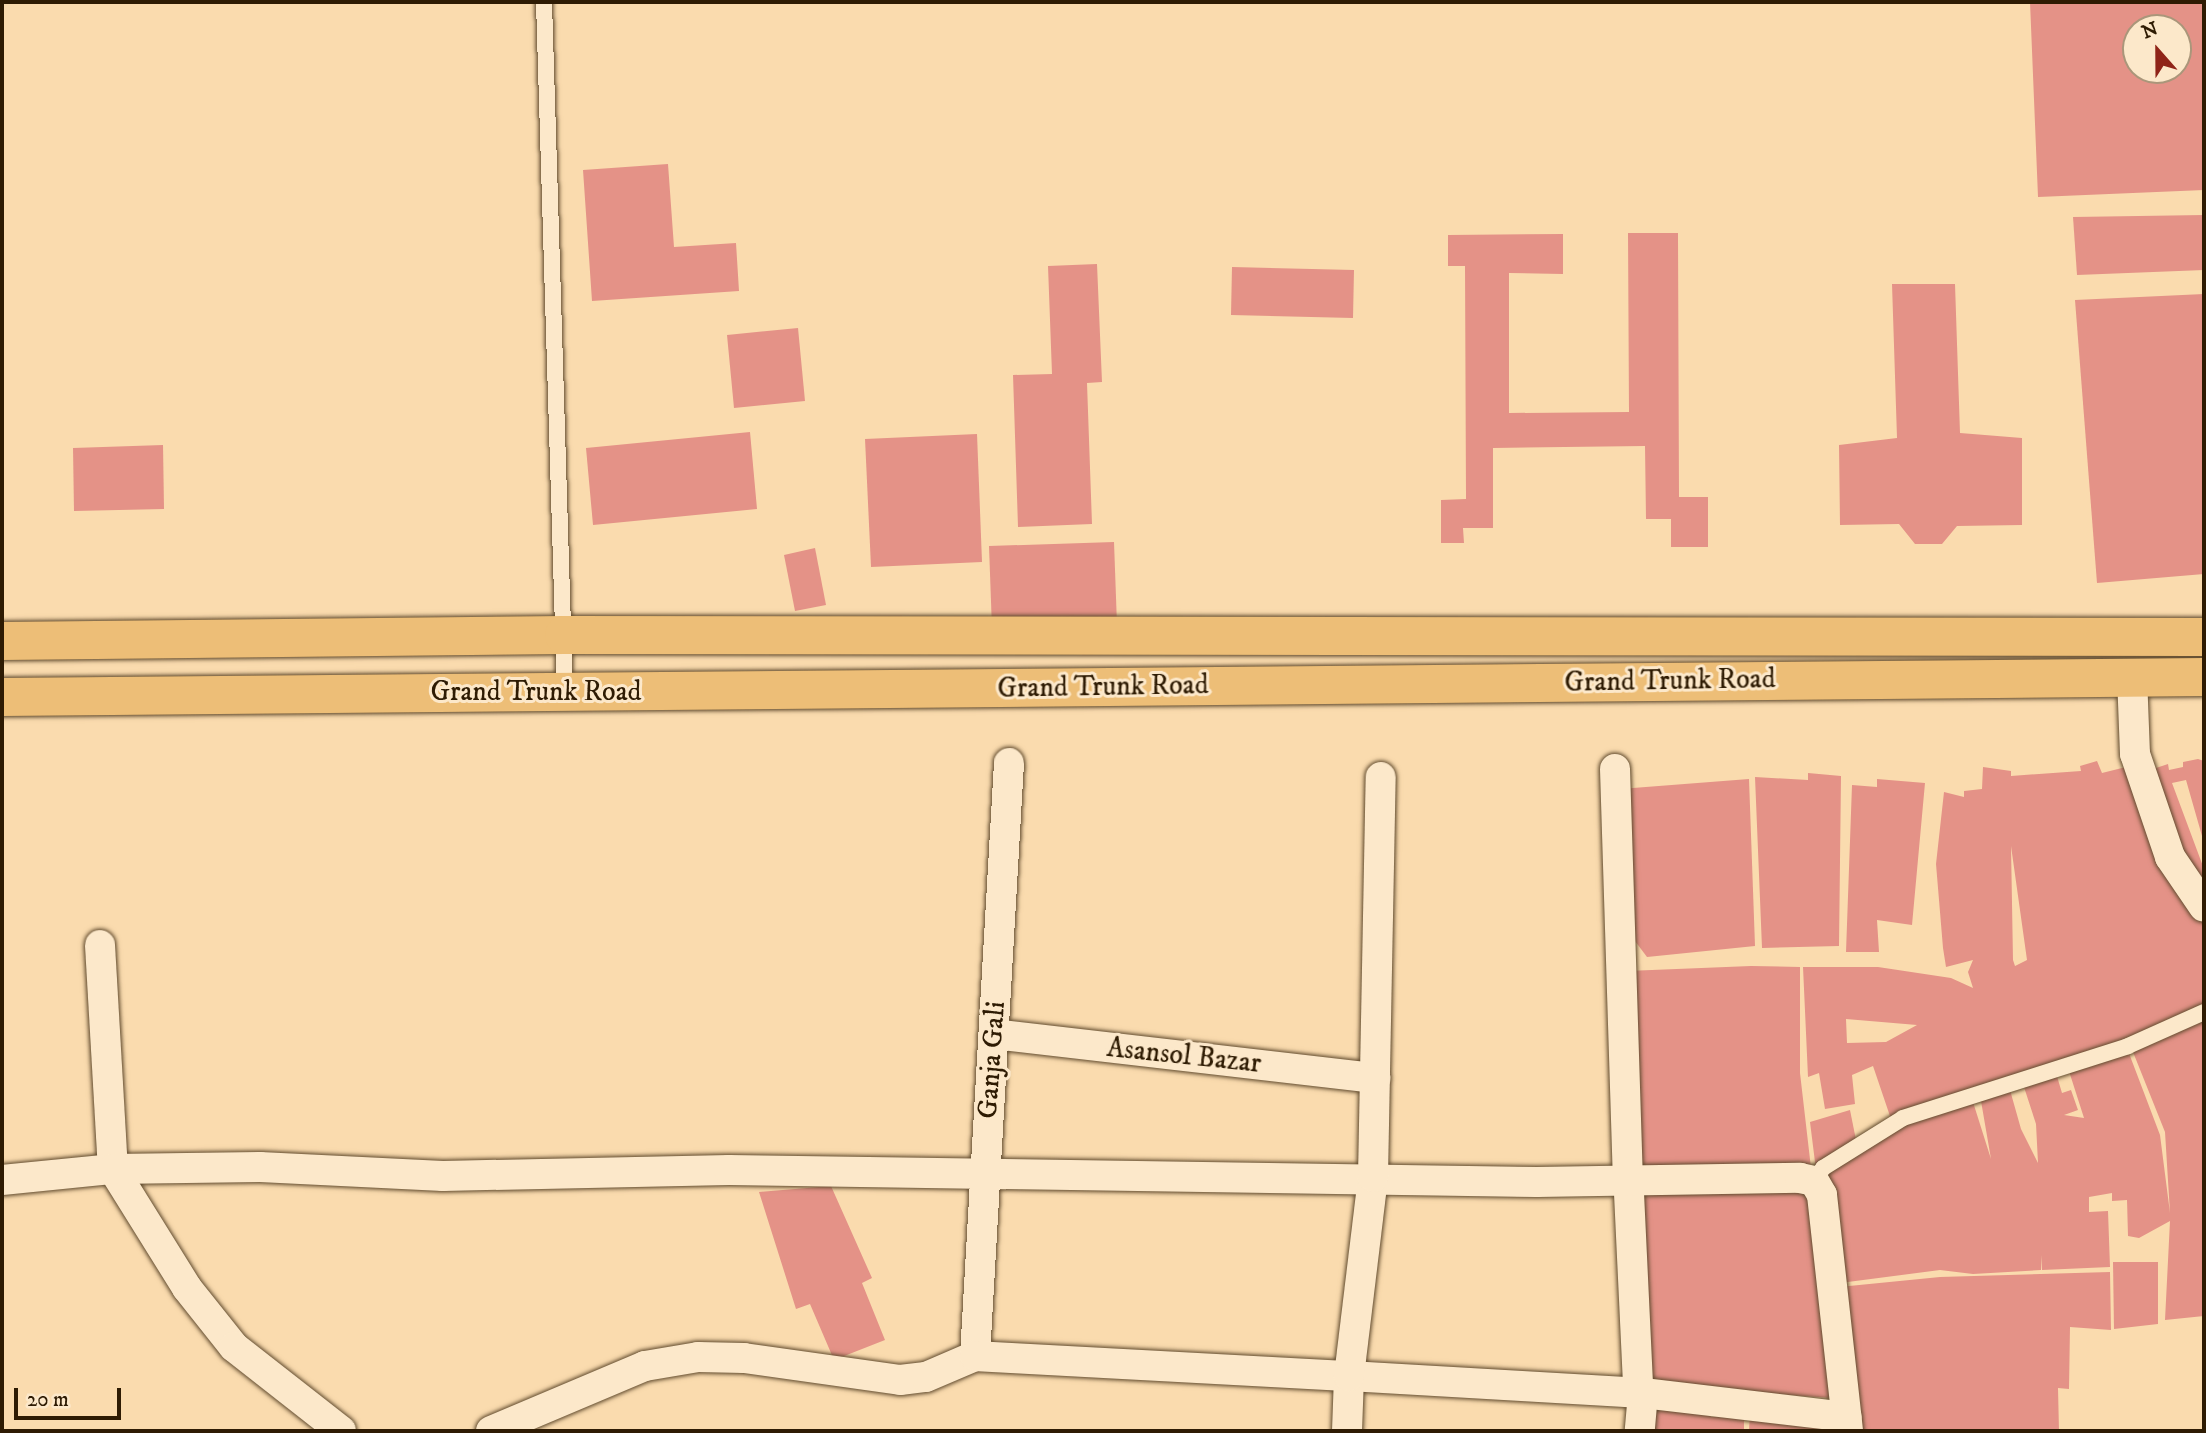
<!DOCTYPE html>
<style>
body{margin:0}
#map{position:relative;width:2206px;height:1433px;overflow:hidden;background:#fadbae;font-family:"IM FELL DW Pica",serif}
div>[style]{position:absolute}
.building>*{inset:0;background:#e49287}
.roads{filter:drop-shadow(0 0 2px #614b2e) drop-shadow(0 0 2px #614b2e)}
.lane>*{height:16px;margin:-8px;padding:0 8px;transform-origin:8px;border-radius:8px;background:#fce8ca}
.street>*{height:30px;margin:-15px;padding:0 15px;transform-origin:15px;border-radius:15px;background:#fce8ca}
.primary>*{height:38px;margin:-19px;padding:0 19px;transform-origin:19px;border-radius:19px;background:#edbe77}
span{translate:-50% -50%;white-space:nowrap;text-align:center;line-height:1.15;-webkit-text-stroke:6px #fce8ca;paint-order:stroke}
.street-label{font-size:28px;color:#2e1b03}
.frame{position:absolute;inset:0;border:4px solid #2e1b03;pointer-events:none}
.north{position:absolute;left:2122px;top:14px;width:70px;height:70px;box-sizing:border-box;background:#fce8ca;border:2px solid #aa967a;border-radius:50%;rotate:339deg;font-size:19px;font-weight:700;line-height:28px;text-align:center;color:#2e1b03}
.north::after{content:'';display:block;margin:auto;width:24px;height:32px;background:#8f2418;clip-path:polygon(50% 0,100% 100%,50% 72%,0 100%)}
.scale{position:absolute;left:14px;top:1388px;width:107px;height:32px;box-sizing:border-box;border:4px solid #2e1b03;border-top:0;padding-left:9px;font-size:21px;line-height:24px;white-space:nowrap;color:#2e1b03;-webkit-text-stroke:5px #fce8ca;paint-order:stroke}
</style>
<div id="map">
<div class="building">
<div style="clip-path:polygon(evenodd,2030px 2px,2204px 2px,2204px 190px,2038px 197px,2030px 2px,2136px 28px,2178px 28px,2178px 70px,2136px 70px,2136px 28px)"></div>
<div style="clip-path:polygon(668px 164px,674px 247px,736px 243px,739px 291px,592px 301px,583px 170px)"></div>
<div style="clip-path:polygon(2204px 215px,2204px 270px,2077px 275px,2073px 217px)"></div>
<div style="clip-path:polygon(1628px 233px,1678px 233px,1679px 497px,1708px 497px,1708px 547px,1671px 547px,1671px 519px,1646px 519px,1645px 446px,1493px 448px,1493px 528px,1463px 528px,1464px 543px,1441px 543px,1441px 500px,1466px 499px,1465px 266px,1448px 266px,1448px 235px,1563px 234px,1563px 274px,1509px 273px,1509px 413px,1629px 412px)"></div>
<div style="clip-path:polygon(1097px 264px,1102px 382px,1087px 383px,1092px 524px,1018px 527px,1013px 375px,1052px 374px,1048px 266px)"></div>
<div style="clip-path:polygon(1232px 267px,1354px 270px,1353px 318px,1231px 315px)"></div>
<div style="clip-path:polygon(1892px 284px,1955px 284px,1960px 433px,2022px 438px,2022px 525px,1957px 526px,1942px 544px,1915px 544px,1899px 524px,1840px 525px,1839px 445px,1897px 438px)"></div>
<div style="clip-path:polygon(2204px 294px,2204px 574px,2097px 583px,2075px 300px)"></div>
<div style="clip-path:polygon(798px 328px,805px 401px,734px 408px,727px 335px)"></div>
<div style="clip-path:polygon(750px 432px,757px 509px,593px 525px,586px 448px)"></div>
<div style="clip-path:polygon(977px 434px,982px 562px,871px 567px,865px 439px)"></div>
<div style="clip-path:polygon(163px 445px,164px 509px,74px 511px,73px 448px)"></div>
<div style="clip-path:polygon(1114px 542px,1117px 625px,992px 629px,989px 546px)"></div>
<div style="clip-path:polygon(815px 548px,826px 605px,795px 611px,784px 555px)"></div>
<div style="clip-path:polygon(2198px 759px,2204px 761px,2204px 843px,2186px 780px,2172px 783px,2204px 869px,2204px 899px,2147px 771px,2168px 764px,2169px 770px,2183px 767px,2183px 762px)"></div>
<div style="clip-path:polygon(evenodd,2097px 761px,2102px 773px,2130px 766px,2204px 917px,2204px 1009px,2168px 1027px,1892px 1122px,1873px 1066px,1852px 1075px,1855px 1104px,1825px 1109px,1819px 1073px,1808px 1077px,1803px 967px,1878px 967px,1951px 978px,1973px 988px,1968px 972px,1973px 960px,1946px 967px,1943px 948px,1936px 864px,1944px 792px,1964px 797px,1964px 791px,1982px 789px,1983px 767px,2011px 771px,2011px 776px,2081px 771px,2080px 766px,2097px 761px,2011px 846px,2027px 960px,2015px 966px,2013px 960px,2011px 846px,2097px 761px,1846px 1019px,1917px 1025px,1886px 1042px,1847px 1043px,1846px 1019px)"></div>
<div style="clip-path:polygon(1808px 773px,1841px 776px,1839px 946px,1762px 948px,1755px 777px,1808px 780px)"></div>
<div style="clip-path:polygon(1749px 779px,1755px 946px,1647px 957px,1632px 937px,1620px 789px)"></div>
<div style="clip-path:polygon(1877px 779px,1925px 783px,1912px 925px,1877px 920px,1879px 952px,1846px 952px,1852px 785px,1877px 787px)"></div>
<div style="clip-path:polygon(1751px 966px,1800px 967px,1800px 1073px,1811px 1168px,1632px 1175px,1627px 971px)"></div>
<div style="clip-path:polygon(2204px 1015px,2204px 1316px,2165px 1320px,2170px 1221px,2139px 1238px,2128px 1236px,2127px 1200px,2112px 1201px,2112px 1193px,2089px 1197px,2089px 1212px,2108px 1211px,2110px 1267px,2042px 1270px,2041px 1255px,2041px 1270px,1973px 1274px,1940px 1270px,1840px 1283px,1823px 1170px,1910px 1117px,1973px 1102px,1991px 1159px,1981px 1101px,2010px 1090px,2021px 1129px,2038px 1163px,2036px 1124px,2023px 1084px,2056px 1073px,2062px 1093px,2071px 1090px,2078px 1110px,2064px 1115px,2084px 1118px,2068px 1068px,2127px 1048px,2160px 1135px,2170px 1213px,2165px 1132px,2131px 1047px)"></div>
<div style="clip-path:polygon(1850px 1110px,1857px 1145px,1816px 1170px,1810px 1122px)"></div>
<div style="clip-path:polygon(831px 1186px,872px 1278px,862px 1283px,885px 1340px,834px 1360px,810px 1304px,796px 1309px,759px 1192px)"></div>
<div style="clip-path:polygon(1812px 1188px,1832px 1398px,1647px 1385px,1641px 1189px)"></div>
<div style="clip-path:polygon(2113px 1262px,2158px 1262px,2158px 1324px,2114px 1329px)"></div>
<div style="clip-path:polygon(2110px 1272px,2111px 1330px,2070px 1327px,2069px 1389px,2058px 1388px,2059px 1431px,1853px 1431px,1839px 1287px,1940px 1277px)"></div>
<div style="clip-path:polygon(1645px 1405px,1709px 1409px,1711px 1417px,1744px 1416px,1744px 1431px,1643px 1431px)"></div>
<div style="clip-path:polygon(1750px 1412px,1830px 1414px,1833px 1431px,1749px 1431px)"></div>
</div>
<div class="roads">
<div class="lane">
<div style="left:544px;top:2px;width:690px;rotate:88.26deg"></div>
<div style="left:1814px;top:1181px;width:16px;rotate:-55deg"></div>
<div style="left:1823px;top:1168px;width:94px;rotate:-32deg"></div>
<div style="left:1903px;top:1118px;width:236px;rotate:-17.7deg"></div>
<div style="left:2128px;top:1046px;width:83px;rotate:-24.1deg"></div>
</div>
<div class="street">
<div style="left:2132px;top:676px;width:78px;rotate:87.8deg"></div>
<div style="left:2135px;top:754px;width:109px;rotate:71.2deg"></div>
<div style="left:2170px;top:857px;width:60px;rotate:55.8deg"></div>
<div style="left:1615px;top:769px;width:403px;rotate:88.2deg"></div>
<div style="left:1628px;top:1172px;width:215px;rotate:87.3deg"></div>
<div style="left:1638px;top:1387px;width:8px;rotate:50deg"></div>
<div style="left:1643px;top:1393px;width:38px;rotate:95deg"></div>
<div style="left:100px;top:945px;width:224px;rotate:86.7deg"></div>
<div style="left:113px;top:1169px;width:140px;rotate:58.1deg"></div>
<div style="left:187px;top:1288px;width:75px;rotate:51.5deg"></div>
<div style="left:234px;top:1347px;width:136px;rotate:38.1deg"></div>
<div style="left:994px;top:1034px;width:384px;rotate:6.6deg"></div>
<div style="left:2px;top:1180px;width:112px;rotate:-5.7deg"></div>
<div style="left:113px;top:1169px;width:147px;rotate:-0.8deg"></div>
<div style="left:260px;top:1167px;width:183px;rotate:2.8deg"></div>
<div style="left:443px;top:1176px;width:286px;rotate:-1.2deg"></div>
<div style="left:729px;top:1170px;width:808px;rotate:0.85deg"></div>
<div style="left:1537px;top:1182px;width:263px;rotate:-0.9deg"></div>
<div style="left:1800px;top:1178px;width:14px;rotate:12deg"></div>
<div style="left:1814px;top:1181px;width:16px;rotate:60deg"></div>
<div style="left:1822px;top:1195px;width:237px;rotate:83.7deg"></div>
<div style="left:975px;top:1356px;width:594px;rotate:-86.72deg"></div>
<div style="left:491px;top:1431px;width:167px;rotate:-22.9deg"></div>
<div style="left:645px;top:1366px;width:54px;rotate:-9.6deg"></div>
<div style="left:698px;top:1357px;width:46px;rotate:1.2deg"></div>
<div style="left:744px;top:1358px;width:158px;rotate:8deg"></div>
<div style="left:900px;top:1380px;width:26px;rotate:-7deg"></div>
<div style="left:926px;top:1377px;width:53px;rotate:-23.2deg"></div>
<div style="left:975px;top:1356px;width:375px;rotate:3.1deg"></div>
<div style="left:1349px;top:1376px;width:294px;rotate:3.3deg"></div>
<div style="left:1643px;top:1393px;width:205px;rotate:6.7deg"></div>
<div style="left:1347px;top:1431px;width:55px;rotate:-87.9deg"></div>
<div style="left:1349px;top:1376px;width:200px;rotate:-83.1deg"></div>
<div style="left:1373px;top:1177px;width:400px;rotate:-88.9deg"></div>
</div>
<div class="primary">
<div style="left:2px;top:641px;width:562px;rotate:-0.61deg"></div>
<div style="left:564px;top:635px;width:1640px;rotate:0.07deg"></div>
<div style="left:2px;top:697px;width:2202px;rotate:-0.52deg"></div>
</div>
</div>
<div class="street-label">
<span style="left:1670px;top:681px;rotate:-1deg">Grand Trunk Road</span>
<span style="left:1103px;top:687px;rotate:-1deg">Grand Trunk Road</span>
<span style="left:536px;top:692px">Grand Trunk Road</span>
<span style="left:1184px;top:1056px;rotate:6deg">Asansol Bazar</span>
<span style="left:992px;top:1060px;rotate:-86deg">Ganja Gali</span>
</div>
<div class="frame"></div>
<div class="north">N</div>
<div class="scale">20 m</div>
</div>
